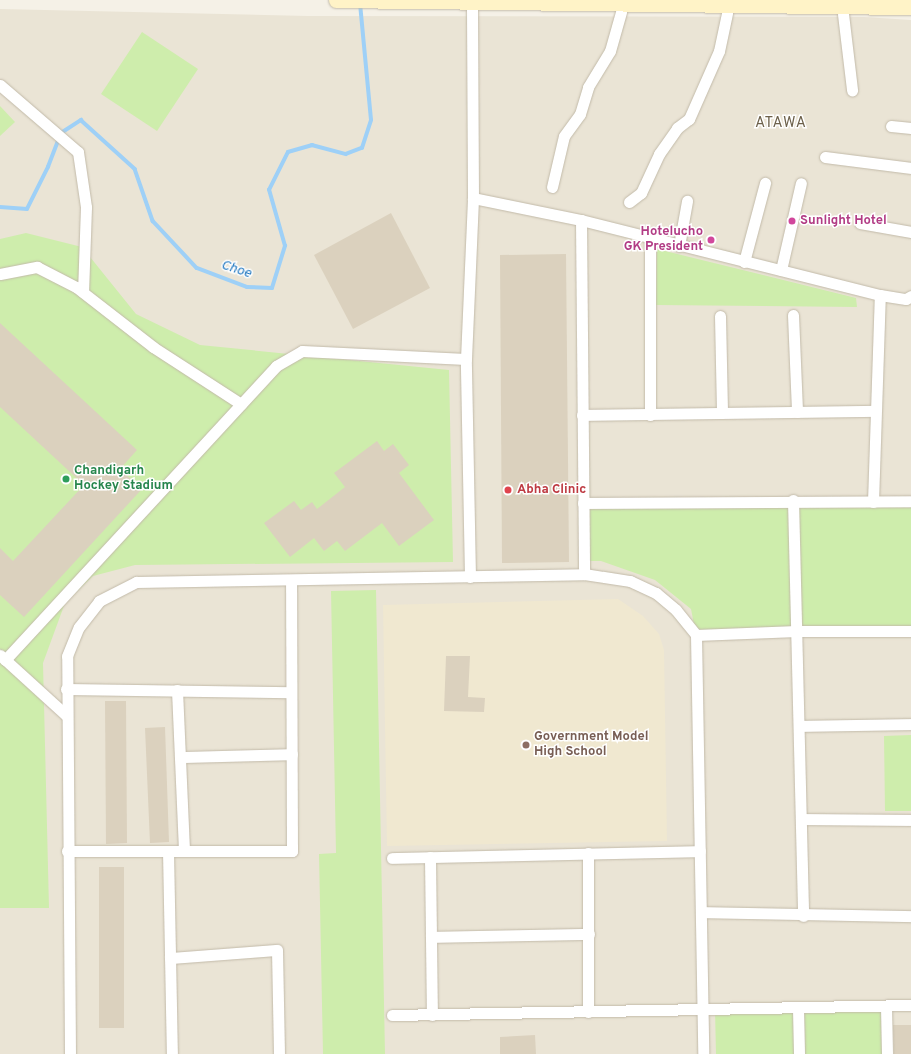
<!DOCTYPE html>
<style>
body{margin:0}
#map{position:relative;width:911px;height:1054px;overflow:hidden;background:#f5f1e7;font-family:Overpass,sans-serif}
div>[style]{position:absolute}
.residential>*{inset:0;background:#eae4d5}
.education>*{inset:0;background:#f0e8d0}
.green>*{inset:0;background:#ceedac}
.stream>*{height:3.5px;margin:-1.75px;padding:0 1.75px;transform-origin:1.75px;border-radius:1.75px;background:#9ed0f7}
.building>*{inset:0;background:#dbd1be}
.roads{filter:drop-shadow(0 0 1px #c2baa9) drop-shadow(0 0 1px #c2baa9)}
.street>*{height:11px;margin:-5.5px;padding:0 5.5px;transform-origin:5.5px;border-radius:5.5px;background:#fff}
.secondary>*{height:15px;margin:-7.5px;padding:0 7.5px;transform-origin:7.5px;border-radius:7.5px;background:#fff3c7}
.dots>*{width:11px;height:11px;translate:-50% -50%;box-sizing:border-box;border:2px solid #fff;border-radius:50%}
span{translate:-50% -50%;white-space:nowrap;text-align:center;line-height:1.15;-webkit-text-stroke:3px #fff;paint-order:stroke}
.hotel-label{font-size:13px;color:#b23c85;font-weight:700}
.left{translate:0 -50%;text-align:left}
.right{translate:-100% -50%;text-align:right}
.leisure-label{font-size:13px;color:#27864d;font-weight:700}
.health-label{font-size:13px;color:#be3a42;font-weight:700}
.education-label{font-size:13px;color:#785e54;font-weight:700}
.water-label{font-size:14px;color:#2379c0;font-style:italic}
.quarter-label{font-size:15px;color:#6d614b;letter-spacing:1px}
</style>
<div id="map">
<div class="residential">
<div style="clip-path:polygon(0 9px,308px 16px,864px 17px,911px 20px,911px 1054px,0 1054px)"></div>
</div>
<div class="education">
<div style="clip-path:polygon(618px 599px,643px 616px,659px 634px,664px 650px,667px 841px,387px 846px,383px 605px)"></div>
</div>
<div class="green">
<div style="clip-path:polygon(142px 32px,198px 69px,157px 131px,101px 94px)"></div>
<div style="clip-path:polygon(0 106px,15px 122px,0 136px)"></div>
<div style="clip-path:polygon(26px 233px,82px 247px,136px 314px,200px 345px,449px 370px,453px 562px,135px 565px,93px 576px,65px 603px,43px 663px,49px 908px,0 908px,0 239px)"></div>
<div style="clip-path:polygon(657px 249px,856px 298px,857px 307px,656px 305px)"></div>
<div style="clip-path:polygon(911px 501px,911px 631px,696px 635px,691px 609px,655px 580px,601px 561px,584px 561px,583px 503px)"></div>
<div style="clip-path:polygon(376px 590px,385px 1054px,323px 1054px,319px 854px,336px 853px,331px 591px)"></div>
<div style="clip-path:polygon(911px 735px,911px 811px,885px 811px,884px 736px)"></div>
<div style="clip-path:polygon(881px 1006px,882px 1054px,805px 1054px,804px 1008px)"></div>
<div style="clip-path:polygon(715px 1009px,794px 1009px,795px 1054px,716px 1054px)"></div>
</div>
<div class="stream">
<div style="left:0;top:207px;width:27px;rotate:4deg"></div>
<div style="left:27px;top:209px;width:47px;rotate:-63.4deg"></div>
<div style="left:48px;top:167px;width:36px;rotate:-69deg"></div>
<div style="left:61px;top:133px;width:24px;rotate:-33deg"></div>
<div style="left:81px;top:120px;width:73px;rotate:42.2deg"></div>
<div style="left:135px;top:169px;width:55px;rotate:70.9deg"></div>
<div style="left:153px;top:221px;width:64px;rotate:46.9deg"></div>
<div style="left:197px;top:268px;width:53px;rotate:20.8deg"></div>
<div style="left:247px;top:287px;width:25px;rotate:2deg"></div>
<div style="left:272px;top:288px;width:44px;rotate:-72.8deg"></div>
<div style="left:285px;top:246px;width:58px;rotate:-105.9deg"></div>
<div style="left:269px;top:190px;width:42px;rotate:-63.4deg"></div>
<div style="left:288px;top:152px;width:25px;rotate:-16deg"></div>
<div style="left:312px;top:145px;width:35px;rotate:15deg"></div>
<div style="left:346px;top:154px;width:17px;rotate:-21deg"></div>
<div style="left:362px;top:148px;width:29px;rotate:-72deg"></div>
<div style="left:371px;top:120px;width:118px;rotate:-95.4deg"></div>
</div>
<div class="building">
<div style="clip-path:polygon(391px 213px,430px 288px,353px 329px,314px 255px)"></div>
<div style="clip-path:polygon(566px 254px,569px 562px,502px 563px,500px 255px)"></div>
<div style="clip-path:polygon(0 323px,137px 450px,120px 469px,142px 489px,24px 617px,0 595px,0 548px,13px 561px,84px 485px,0 407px)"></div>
<div style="clip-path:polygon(377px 441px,384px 451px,393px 444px,409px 465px,399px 473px,434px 520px,399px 546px,382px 523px,345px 551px,337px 541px,324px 551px,314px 538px,290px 557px,264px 523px,294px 501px,301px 510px,312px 502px,317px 509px,345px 487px,334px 473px)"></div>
<div style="clip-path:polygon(446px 656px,470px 656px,468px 697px,485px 698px,484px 712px,444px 711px)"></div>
<div style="clip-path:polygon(105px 701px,126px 701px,127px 843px,106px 844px)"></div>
<div style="clip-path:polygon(165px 727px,169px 842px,150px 843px,145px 728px)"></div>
<div style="clip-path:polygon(99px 867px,124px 867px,124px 1028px,99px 1028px)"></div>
<div style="clip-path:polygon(893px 1025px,911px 1025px,911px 1054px,894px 1054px)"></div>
<div style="clip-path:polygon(535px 1035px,536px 1054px,500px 1054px,500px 1037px)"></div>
</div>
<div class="roads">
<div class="street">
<div style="left:843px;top:14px;width:77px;rotate:83.2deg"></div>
<div style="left:0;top:85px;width:103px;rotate:40.7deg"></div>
<div style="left:78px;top:152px;width:56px;rotate:81.7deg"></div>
<div style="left:86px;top:207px;width:85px;rotate:92deg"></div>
<div style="left:891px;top:126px;width:20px;rotate:6deg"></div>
<div style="left:825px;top:157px;width:87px;rotate:7.3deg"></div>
<div style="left:552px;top:187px;width:52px;rotate:-76.8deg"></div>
<div style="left:564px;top:136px;width:27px;rotate:-54deg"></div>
<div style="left:580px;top:114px;width:28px;rotate:-73deg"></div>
<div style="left:588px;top:87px;width:42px;rotate:-58.6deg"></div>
<div style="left:610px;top:51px;width:41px;rotate:-74.2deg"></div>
<div style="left:473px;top:198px;width:110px;rotate:11.5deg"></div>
<div style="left:581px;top:220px;width:308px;rotate:14.1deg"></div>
<div style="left:880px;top:295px;width:26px;rotate:9deg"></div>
<div style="left:906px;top:299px;width:6px;rotate:-31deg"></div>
<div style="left:629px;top:202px;width:15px;rotate:-37deg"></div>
<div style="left:641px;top:193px;width:43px;rotate:-65.2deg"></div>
<div style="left:659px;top:154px;width:32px;rotate:-55deg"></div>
<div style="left:677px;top:128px;width:15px;rotate:-37deg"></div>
<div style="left:689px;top:119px;width:74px;rotate:-66.2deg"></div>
<div style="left:719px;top:51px;width:39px;rotate:-78deg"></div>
<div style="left:581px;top:220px;width:354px;rotate:89.5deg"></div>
<div style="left:860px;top:223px;width:52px;rotate:10deg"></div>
<div style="left:650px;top:239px;width:176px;rotate:90deg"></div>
<div style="left:679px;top:246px;width:46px;rotate:-79.9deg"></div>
<div style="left:744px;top:262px;width:82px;rotate:-75.1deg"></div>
<div style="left:781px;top:270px;width:89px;rotate:-77.1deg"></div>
<div style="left:0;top:274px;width:38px;rotate:-11deg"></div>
<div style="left:37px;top:267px;width:44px;rotate:27.1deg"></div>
<div style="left:76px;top:287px;width:98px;rotate:37.9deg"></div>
<div style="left:153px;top:347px;width:105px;rotate:32.9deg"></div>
<div style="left:793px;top:315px;width:97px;rotate:87.6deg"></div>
<div style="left:720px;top:316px;width:97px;rotate:88.8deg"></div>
<div style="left:582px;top:415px;width:293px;rotate:-0.8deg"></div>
<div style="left:793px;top:500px;width:416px;rotate:88.6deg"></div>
<div style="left:873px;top:502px;width:207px;rotate:-88.1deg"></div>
<div style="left:583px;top:503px;width:328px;rotate:-0.3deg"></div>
<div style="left:470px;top:577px;width:218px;rotate:-91.1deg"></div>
<div style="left:466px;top:359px;width:161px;rotate:-87.5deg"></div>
<div style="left:473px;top:198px;width:195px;rotate:-90.3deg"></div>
<div style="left:696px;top:635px;width:101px;rotate:-2.3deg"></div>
<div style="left:797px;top:631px;width:114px"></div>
<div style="left:0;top:655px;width:89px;rotate:42.3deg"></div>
<div style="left:5px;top:660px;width:400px;rotate:-47.3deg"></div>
<div style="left:276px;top:366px;width:30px;rotate:-30deg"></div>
<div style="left:302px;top:351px;width:164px;rotate:2.8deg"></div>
<div style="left:66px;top:689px;width:225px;rotate:0.8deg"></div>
<div style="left:177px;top:690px;width:161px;rotate:87.5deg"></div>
<div style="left:800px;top:726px;width:111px;rotate:-1deg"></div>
<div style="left:180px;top:757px;width:112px;rotate:-1.5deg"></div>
<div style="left:803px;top:819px;width:108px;rotate:0.5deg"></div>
<div style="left:67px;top:851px;width:225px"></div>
<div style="left:292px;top:851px;width:271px;rotate:-90.2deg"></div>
<div style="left:168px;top:851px;width:203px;rotate:88.9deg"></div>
<div style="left:430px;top:857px;width:158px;rotate:89.3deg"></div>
<div style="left:392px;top:858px;width:308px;rotate:-1.3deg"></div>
<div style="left:701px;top:912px;width:210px;rotate:1.1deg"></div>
<div style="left:431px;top:937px;width:158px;rotate:-1.1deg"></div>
<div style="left:170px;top:958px;width:107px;rotate:-4.3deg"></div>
<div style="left:277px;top:950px;width:104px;rotate:88.9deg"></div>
<div style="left:886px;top:1006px;width:48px;rotate:88.8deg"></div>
<div style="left:798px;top:1009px;width:45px;rotate:88.7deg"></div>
<div style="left:588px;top:1012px;width:159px;rotate:-90deg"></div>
<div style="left:392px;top:1015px;width:519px;rotate:-1.1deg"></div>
<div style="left:70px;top:1054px;width:398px;rotate:-90.4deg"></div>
<div style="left:67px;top:656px;width:31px;rotate:-68deg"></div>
<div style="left:79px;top:627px;width:33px;rotate:-52deg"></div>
<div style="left:99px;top:601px;width:42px;rotate:-27.2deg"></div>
<div style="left:136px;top:582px;width:448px;rotate:-1deg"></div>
<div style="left:584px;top:574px;width:47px;rotate:8.7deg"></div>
<div style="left:630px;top:581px;width:29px;rotate:25deg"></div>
<div style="left:656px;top:593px;width:26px;rotate:40deg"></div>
<div style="left:676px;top:610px;width:32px;rotate:51deg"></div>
<div style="left:696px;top:635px;width:419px;rotate:89deg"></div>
</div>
<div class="secondary">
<div style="left:336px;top:0;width:575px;rotate:0.7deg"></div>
</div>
</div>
<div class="dots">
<div style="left:792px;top:221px;background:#d1479c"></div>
<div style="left:711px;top:240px;background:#d1479c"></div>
<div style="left:66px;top:479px;background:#2e9e5b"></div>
<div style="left:508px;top:490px;background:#e0444e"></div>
<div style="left:526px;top:745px;background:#8d6e63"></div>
</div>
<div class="hotel-label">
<span class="left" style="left:800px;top:221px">Sunlight Hotel</span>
<span class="right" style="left:703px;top:240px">Hotelucho<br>GK President</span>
</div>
<div class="leisure-label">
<span class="left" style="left:74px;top:479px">Chandigarh<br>Hockey Stadium</span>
</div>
<div class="health-label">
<span class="left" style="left:517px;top:490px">Abha Clinic</span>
</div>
<div class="education-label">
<span class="left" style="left:534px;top:745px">Government Model<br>High School</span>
</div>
<div class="water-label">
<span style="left:236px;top:270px;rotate:18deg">Choe</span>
</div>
<div class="quarter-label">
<span style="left:781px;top:124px">ATAWA</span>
</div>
</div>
